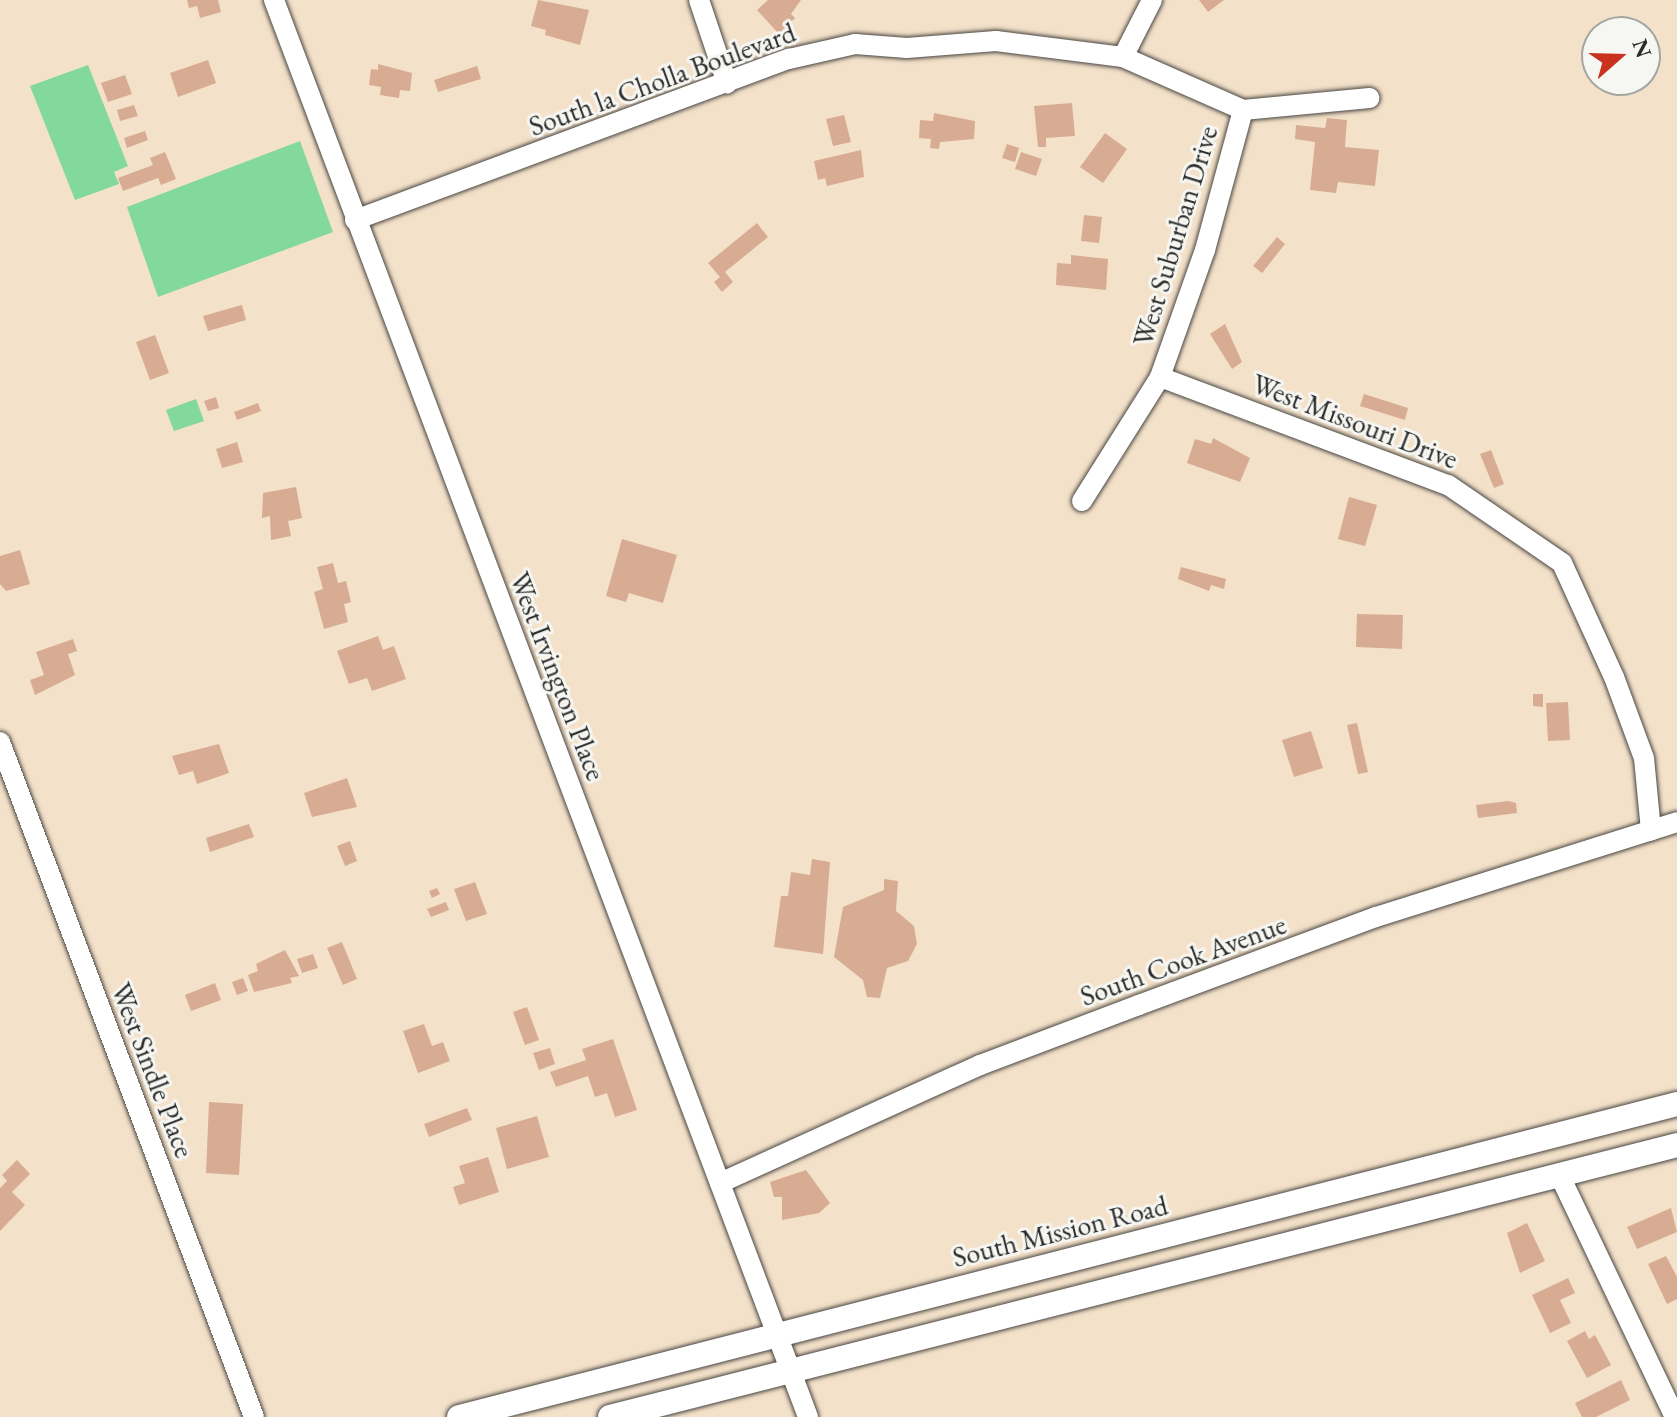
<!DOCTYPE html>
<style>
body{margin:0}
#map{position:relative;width:1677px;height:1417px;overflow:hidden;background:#f4e1c9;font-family:"EB Garamond",serif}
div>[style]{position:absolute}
.green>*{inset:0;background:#83d89b}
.building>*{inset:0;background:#d7ac92}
.roads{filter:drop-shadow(0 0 2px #494643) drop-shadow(0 0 2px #494643)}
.minor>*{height:20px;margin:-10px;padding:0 10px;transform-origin:10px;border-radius:10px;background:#fff}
.major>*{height:24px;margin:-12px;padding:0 12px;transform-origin:12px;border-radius:12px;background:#fff}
span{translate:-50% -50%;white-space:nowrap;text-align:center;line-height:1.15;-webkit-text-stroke:6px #f6f6f2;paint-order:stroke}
.street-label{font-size:28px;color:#2b2b2b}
.north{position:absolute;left:1581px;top:16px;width:80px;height:80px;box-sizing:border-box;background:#f6f6f2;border:2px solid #a5a5a2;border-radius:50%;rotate:70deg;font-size:22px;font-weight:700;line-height:32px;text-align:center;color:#2b2b2b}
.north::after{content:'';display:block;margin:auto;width:28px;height:36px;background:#c8321e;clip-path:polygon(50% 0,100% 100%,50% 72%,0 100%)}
</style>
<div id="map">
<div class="green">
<div style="clip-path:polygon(88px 65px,128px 166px,114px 172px,119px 184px,75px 200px,30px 86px)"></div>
<div style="clip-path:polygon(300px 141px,333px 232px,158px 297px,127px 207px)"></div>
<div style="clip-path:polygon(196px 399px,204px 421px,174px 431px,166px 410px)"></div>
</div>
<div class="building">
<div style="clip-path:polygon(187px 0,218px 0,221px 12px,200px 18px,197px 6px,189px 8px)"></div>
<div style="clip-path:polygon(538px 0,589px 10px,580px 45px,545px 35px,546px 30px,531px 26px)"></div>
<div style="clip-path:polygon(768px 0,801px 0,791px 14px,795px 18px,779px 34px,757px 10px)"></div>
<div style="clip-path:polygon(1199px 0,1224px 0,1208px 12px)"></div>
<div style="clip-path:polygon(208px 60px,216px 83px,178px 97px,170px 73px)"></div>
<div style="clip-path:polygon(378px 64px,412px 73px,410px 91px,400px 90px,399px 98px,380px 95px,381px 87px,369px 85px,371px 69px,378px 70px)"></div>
<div style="clip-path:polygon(477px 66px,481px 79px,438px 92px,434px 80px)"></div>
<div style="clip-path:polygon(125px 75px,132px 94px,108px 102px,101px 83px)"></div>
<div style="clip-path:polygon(1072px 103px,1075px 136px,1046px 138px,1046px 147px,1038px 147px,1034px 106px)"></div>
<div style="clip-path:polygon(134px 105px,138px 116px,120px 121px,117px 110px)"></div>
<div style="clip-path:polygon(934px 113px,975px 121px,974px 139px,940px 142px,939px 149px,930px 148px,931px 139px,919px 138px,920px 120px,933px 121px)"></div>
<div style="clip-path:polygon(844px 115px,851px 142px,833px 146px,826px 119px)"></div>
<div style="clip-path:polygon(1327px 118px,1347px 120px,1345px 147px,1379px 150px,1375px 186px,1338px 182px,1336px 193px,1310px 190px,1315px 142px,1295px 139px,1296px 125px,1325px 128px)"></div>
<div style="clip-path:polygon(145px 131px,148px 140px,127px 148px,124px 138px)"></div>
<div style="clip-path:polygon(1105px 133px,1127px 149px,1103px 183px,1080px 167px)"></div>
<div style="clip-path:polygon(1007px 144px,1019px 148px,1015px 162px,1002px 158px)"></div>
<div style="clip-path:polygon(861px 150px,864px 177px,827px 186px,825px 178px,818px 180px,814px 161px)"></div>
<div style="clip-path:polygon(165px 152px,176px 179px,161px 185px,158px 178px,123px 191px,118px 178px,153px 165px,150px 158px)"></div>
<div style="clip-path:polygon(1021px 152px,1042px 159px,1036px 176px,1015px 169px)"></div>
<div style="clip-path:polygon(1084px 215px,1102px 217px,1099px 243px,1081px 241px)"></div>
<div style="clip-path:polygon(757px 223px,768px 237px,725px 272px,733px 282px,722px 292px,714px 282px,720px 277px,708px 263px)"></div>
<div style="clip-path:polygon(1277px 237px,1285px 244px,1262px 273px,1253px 266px)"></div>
<div style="clip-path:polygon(1071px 255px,1108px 259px,1106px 290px,1056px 285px,1057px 263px,1071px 264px)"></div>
<div style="clip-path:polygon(242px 305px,246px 320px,208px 331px,203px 316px)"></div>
<div style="clip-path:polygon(1225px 324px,1242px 362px,1232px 369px,1210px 334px)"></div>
<div style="clip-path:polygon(155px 335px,169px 373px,150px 380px,136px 342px)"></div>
<div style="clip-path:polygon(1364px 394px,1408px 408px,1405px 420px,1360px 406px)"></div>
<div style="clip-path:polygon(216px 397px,219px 408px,208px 411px,204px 401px)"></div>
<div style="clip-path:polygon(258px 403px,261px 411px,237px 420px,234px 412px)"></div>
<div style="clip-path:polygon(1213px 438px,1250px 458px,1240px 482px,1187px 463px,1195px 439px,1211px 444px)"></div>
<div style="clip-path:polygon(237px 442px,243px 462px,222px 468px,216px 449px)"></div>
<div style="clip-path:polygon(1491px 450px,1504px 484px,1494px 488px,1480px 454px)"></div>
<div style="clip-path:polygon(296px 487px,302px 518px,288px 521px,291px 536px,271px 540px,270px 516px,262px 518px,263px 493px)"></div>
<div style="clip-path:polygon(1349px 497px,1377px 505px,1365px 546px,1338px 539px)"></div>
<div style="clip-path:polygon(622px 539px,677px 555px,663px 603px,629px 593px,626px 602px,606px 596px)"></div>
<div style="clip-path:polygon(20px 550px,30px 584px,6px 591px,0 584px,0 556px)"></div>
<div style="clip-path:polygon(333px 563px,338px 583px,346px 581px,351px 602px,344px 604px,348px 622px,324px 629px,314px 592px,323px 589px,317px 567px)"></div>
<div style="clip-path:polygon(1181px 567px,1226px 579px,1224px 589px,1211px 585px,1209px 591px,1178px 579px)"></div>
<div style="clip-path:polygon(1357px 614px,1403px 615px,1402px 649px,1356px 647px)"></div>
<div style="clip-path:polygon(378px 636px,383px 650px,394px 646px,406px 679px,372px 691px,367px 678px,349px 684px,337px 651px)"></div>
<div style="clip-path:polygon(73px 639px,77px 651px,68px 654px,75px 675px,35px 695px,30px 680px,44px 675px,36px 652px)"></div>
<div style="clip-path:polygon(1533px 694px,1543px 694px,1543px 707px,1533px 706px)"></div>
<div style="clip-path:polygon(1568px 702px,1570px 740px,1548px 741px,1546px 703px)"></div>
<div style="clip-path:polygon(1357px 723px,1368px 772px,1358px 774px,1347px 725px)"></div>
<div style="clip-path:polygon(1311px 731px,1323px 768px,1294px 777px,1282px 740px)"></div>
<div style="clip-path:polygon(219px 744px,229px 773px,197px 784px,193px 771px,179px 775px,172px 756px)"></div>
<div style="clip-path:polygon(347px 778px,357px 807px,312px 817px,304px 793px)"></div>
<div style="clip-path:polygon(1508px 801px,1516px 803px,1517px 813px,1478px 818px,1476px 805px)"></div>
<div style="clip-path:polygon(249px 824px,254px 837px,210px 852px,206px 838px)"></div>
<div style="clip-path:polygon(350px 841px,357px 861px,345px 866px,337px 846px)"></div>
<div style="clip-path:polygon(812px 859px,830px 862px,823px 954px,774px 947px,781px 896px,788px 896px,791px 872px,810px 875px)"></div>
<div style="clip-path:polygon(884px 879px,898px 881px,896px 911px,914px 926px,917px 944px,908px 961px,887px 968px,880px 998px,867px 997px,863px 980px,834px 957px,843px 907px,884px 890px)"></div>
<div style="clip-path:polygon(475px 882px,487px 914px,466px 921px,454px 889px)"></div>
<div style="clip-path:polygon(437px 888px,440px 894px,432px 898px,429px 891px)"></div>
<div style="clip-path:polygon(446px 902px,449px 910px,431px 917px,427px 909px)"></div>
<div style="clip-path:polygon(342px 942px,357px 979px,343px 985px,327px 948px)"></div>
<div style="clip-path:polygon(285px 950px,299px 976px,290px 978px,292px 983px,254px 992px,248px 975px,258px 971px,256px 964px)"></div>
<div style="clip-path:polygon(313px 954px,318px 968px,302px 973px,297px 959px)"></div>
<div style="clip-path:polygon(243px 978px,248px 991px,237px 995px,232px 982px)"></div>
<div style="clip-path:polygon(215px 983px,221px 1000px,191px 1011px,185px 995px)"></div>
<div style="clip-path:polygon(527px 1007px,539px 1040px,525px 1045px,513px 1012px)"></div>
<div style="clip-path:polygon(424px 1024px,432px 1046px,443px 1042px,450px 1061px,418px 1073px,403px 1031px)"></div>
<div style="clip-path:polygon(613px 1039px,637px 1110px,615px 1117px,607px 1093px,595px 1097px,588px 1076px,556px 1087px,550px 1072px,586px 1060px,582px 1049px)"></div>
<div style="clip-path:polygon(550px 1048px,555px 1064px,539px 1070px,533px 1053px)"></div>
<div style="clip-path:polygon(209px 1102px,243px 1104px,239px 1175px,206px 1173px)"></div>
<div style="clip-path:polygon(467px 1108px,472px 1120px,429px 1137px,424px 1124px)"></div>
<div style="clip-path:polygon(537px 1116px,549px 1157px,507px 1169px,496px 1128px)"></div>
<div style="clip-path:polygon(488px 1157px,499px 1192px,459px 1205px,453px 1187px,465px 1183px,459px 1166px)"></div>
<div style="clip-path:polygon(17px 1160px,30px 1174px,12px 1192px,25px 1205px,0 1231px,0 1188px,7px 1181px,2px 1175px)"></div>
<div style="clip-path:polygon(806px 1170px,830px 1203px,819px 1213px,782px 1220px,782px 1197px,774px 1197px,770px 1182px)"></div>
<div style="clip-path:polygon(1671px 1208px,1677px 1232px,1637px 1249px,1627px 1227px)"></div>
<div style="clip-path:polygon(1527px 1223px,1545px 1261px,1520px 1273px,1507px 1233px)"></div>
<div style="clip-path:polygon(1666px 1256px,1677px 1277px,1677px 1299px,1667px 1304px,1648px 1264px)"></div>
<div style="clip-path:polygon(1568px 1278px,1575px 1293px,1560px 1300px,1571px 1323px,1550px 1333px,1532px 1295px)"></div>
<div style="clip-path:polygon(1585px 1331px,1589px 1339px,1595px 1335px,1611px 1365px,1587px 1378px,1567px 1341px)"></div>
<div style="clip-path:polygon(1621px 1380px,1630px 1400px,1596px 1417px,1582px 1417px,1575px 1403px)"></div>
</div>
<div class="roads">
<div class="minor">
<div style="left:274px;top:0;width:1514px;rotate:69.35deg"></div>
<div style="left:699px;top:0;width:88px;rotate:71.4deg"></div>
<div style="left:1123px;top:57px;width:64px;rotate:-63deg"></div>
<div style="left:355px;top:220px;width:463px;rotate:-20.4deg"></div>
<div style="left:789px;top:59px;width:68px;rotate:-12.8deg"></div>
<div style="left:855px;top:44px;width:52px;rotate:4.4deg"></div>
<div style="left:907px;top:48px;width:89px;rotate:-4.5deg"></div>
<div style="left:996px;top:41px;width:128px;rotate:7.2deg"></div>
<div style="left:1123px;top:57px;width:131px;rotate:23.8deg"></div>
<div style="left:1243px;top:110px;width:127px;rotate:-5.4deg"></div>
<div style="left:1160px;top:377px;width:308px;rotate:20.6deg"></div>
<div style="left:1448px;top:485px;width:138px;rotate:34.4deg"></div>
<div style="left:1562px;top:563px;width:125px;rotate:65.5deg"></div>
<div style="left:1614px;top:677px;width:86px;rotate:69.7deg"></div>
<div style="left:1644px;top:758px;width:73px;rotate:84.5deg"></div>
<div style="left:1082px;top:501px;width:146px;rotate:-57.8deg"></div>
<div style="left:1160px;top:377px;width:135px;rotate:-70.5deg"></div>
<div style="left:1205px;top:250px;width:145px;rotate:-74.8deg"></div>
<div style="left:0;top:742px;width:721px;rotate:69.38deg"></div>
<div style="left:1559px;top:1174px;width:269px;rotate:64.5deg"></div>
<div style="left:720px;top:1183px;width:286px;rotate:-24.4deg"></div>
<div style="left:980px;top:1065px;width:170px;rotate:-20.7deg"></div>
<div style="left:1139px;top:1005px;width:253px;rotate:-20.4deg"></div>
<div style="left:1376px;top:917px;width:316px;rotate:-17.5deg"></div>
</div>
<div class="major">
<div style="left:459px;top:1417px;width:1258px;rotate:-14.41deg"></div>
<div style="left:610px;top:1417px;width:1101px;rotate:-14.3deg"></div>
</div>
</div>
<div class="street-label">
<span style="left:662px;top:79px;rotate:-20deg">South la Cholla Boulevard</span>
<span style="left:1175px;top:236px;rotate:-73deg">West Suburban Drive</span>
<span style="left:1355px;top:421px;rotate:21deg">West Missouri Drive</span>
<span style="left:558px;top:676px;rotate:69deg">West Irvington Place</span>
<span style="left:1183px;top:960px;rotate:-20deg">South Cook Avenue</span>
<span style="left:153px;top:1070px;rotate:69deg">West Sindle Place</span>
<span style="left:1060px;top:1231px;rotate:-14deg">South Mission Road</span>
</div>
<div class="north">N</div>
</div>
